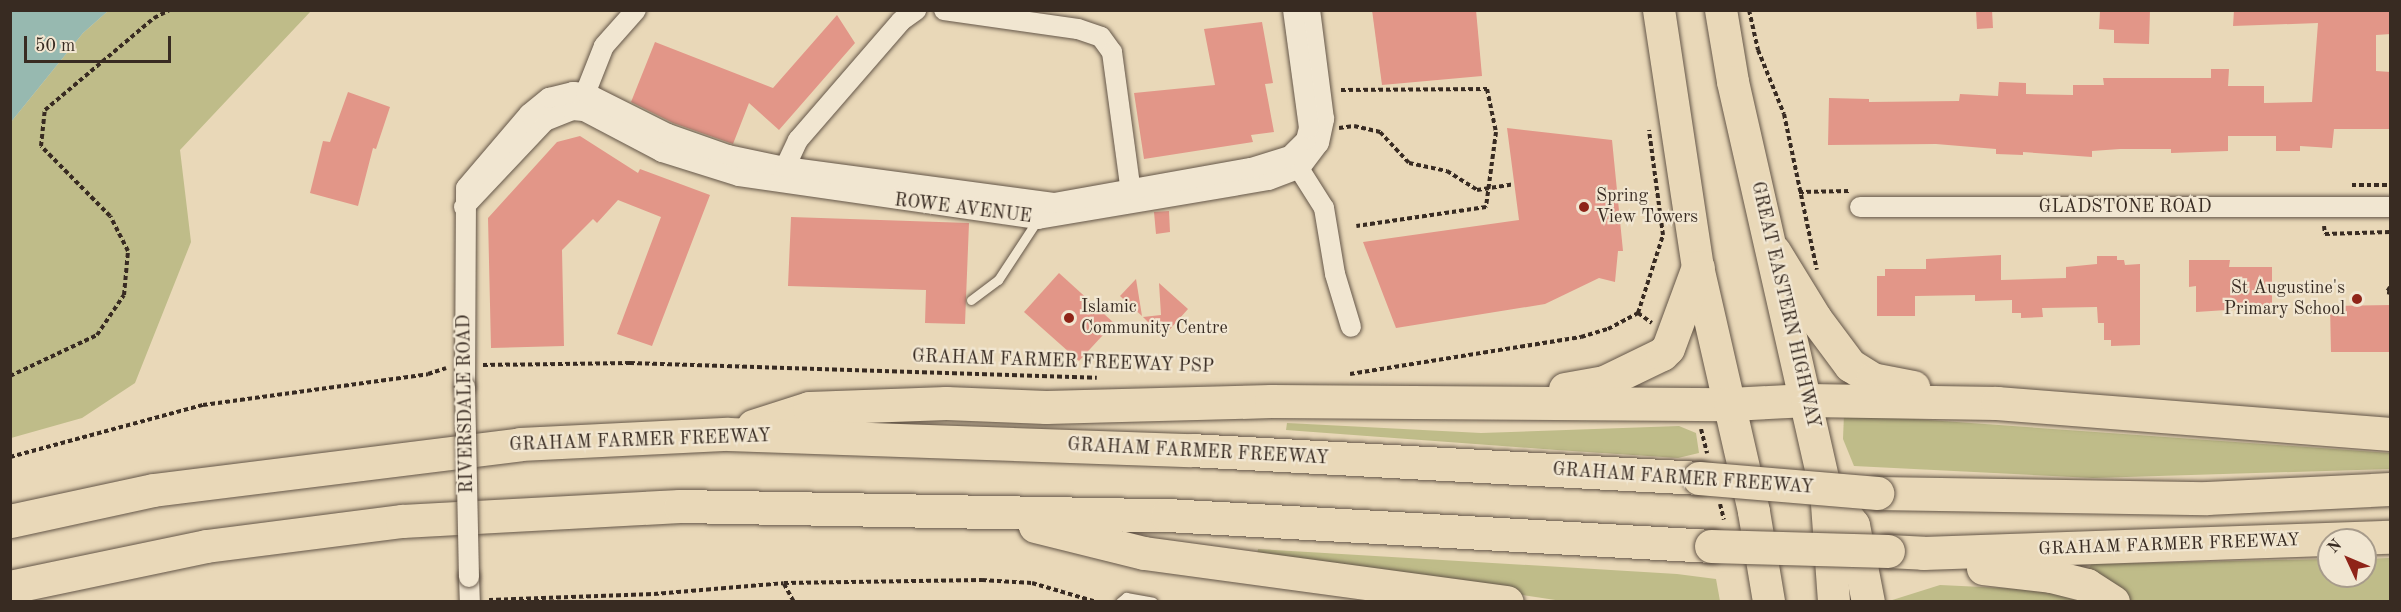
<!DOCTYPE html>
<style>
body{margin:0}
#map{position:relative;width:2401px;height:612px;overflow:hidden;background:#e9d8b8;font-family:"Old Standard TT",serif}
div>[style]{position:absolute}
.green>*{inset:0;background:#bfbc89}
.water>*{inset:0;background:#97b9b0}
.building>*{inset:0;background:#e29688}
.path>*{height:4px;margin-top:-2px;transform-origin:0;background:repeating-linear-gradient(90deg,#382b22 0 4.5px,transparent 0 7.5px)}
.roads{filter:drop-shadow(0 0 2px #645648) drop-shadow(0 0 2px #645648)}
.service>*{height:9px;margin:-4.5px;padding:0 4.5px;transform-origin:4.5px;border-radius:4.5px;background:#f1e6d1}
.minor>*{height:20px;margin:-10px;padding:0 10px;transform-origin:10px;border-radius:10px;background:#f1e6d1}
.trunk>*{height:32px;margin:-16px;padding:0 16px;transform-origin:16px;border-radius:16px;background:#e9d8b8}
.motorway>*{height:33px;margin:-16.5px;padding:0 16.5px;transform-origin:16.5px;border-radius:16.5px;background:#e9d8b8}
.bridges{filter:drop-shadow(0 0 2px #645648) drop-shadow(0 0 2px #645648)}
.minor-bridge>*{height:20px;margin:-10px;padding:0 10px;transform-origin:10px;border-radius:10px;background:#f1e6d1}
.motorway-bridge>*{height:33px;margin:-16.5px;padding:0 16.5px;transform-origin:16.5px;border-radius:16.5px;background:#e9d8b8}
.dots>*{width:16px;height:16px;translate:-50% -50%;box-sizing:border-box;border:3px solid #f1e6d1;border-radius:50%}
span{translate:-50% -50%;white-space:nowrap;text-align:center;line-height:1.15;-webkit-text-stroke:4.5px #f1e6d1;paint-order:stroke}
.poi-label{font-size:18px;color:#382b22}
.left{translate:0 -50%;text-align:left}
.right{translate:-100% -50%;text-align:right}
.street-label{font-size:18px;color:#382b22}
.frame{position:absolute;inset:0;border:12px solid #382b22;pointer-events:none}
.north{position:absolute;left:2317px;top:528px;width:60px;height:60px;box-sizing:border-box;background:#f1e6d1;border:2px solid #a79b8b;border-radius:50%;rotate:314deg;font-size:16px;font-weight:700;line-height:24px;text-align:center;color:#382b22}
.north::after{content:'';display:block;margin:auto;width:21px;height:27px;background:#8f2418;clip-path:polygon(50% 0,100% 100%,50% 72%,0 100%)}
.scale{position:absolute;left:24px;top:36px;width:147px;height:27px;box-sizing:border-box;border:3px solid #382b22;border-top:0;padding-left:8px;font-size:18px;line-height:21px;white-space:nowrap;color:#382b22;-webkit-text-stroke:4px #f1e6d1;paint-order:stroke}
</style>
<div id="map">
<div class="green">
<div style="clip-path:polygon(108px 11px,311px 11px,180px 150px,191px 242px,135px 383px,82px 418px,11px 438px,11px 122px,83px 33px)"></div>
<div style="clip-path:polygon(1844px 414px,2390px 453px,2390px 469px,2093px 478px,1854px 466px,1843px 439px)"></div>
<div style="clip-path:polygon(1287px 423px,1481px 433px,1679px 426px,1696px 433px,1699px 453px,1678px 458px,1557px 450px,1286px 430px)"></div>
<div style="clip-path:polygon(1258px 549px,1677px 574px,1716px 579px,1720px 601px,1562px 601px,1257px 554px)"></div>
<div style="clip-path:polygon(2390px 558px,2390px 601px,2131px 601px,2088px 572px,2091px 564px,2329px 559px,2329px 576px,2365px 576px,2365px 559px)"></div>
<div style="clip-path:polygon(1940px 585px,2045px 590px,2078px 601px,1886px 602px)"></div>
</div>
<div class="water">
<div style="clip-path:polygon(11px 10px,108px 11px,83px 33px,11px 122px)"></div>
</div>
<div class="building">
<div style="clip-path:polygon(1372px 10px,1476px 10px,1482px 76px,1382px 85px)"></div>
<div style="clip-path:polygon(1976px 10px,1992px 10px,1993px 28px,1977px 29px)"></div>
<div style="clip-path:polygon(2115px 10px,2150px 10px,2149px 44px,2114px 43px,2114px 30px,2099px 29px,2100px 11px)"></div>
<div style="clip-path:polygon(2234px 10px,2390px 10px,2391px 34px,2376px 35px,2376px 71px,2391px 72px,2391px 129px,2334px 129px,2332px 148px,2300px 146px,2300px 151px,2276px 151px,2276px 136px,2228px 136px,2228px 151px,2171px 153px,2171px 149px,2120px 149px,2092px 151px,2092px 157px,2023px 152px,2023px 155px,1996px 154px,1996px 149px,1936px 144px,1828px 145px,1829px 98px,1869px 99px,1869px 102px,1959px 101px,1960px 94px,1998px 96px,1999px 82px,2026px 83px,2026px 94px,2073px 95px,2073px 85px,2104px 85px,2103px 78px,2211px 78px,2211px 69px,2229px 69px,2228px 86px,2264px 86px,2264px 103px,2312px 102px,2318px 23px,2233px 26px)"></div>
<div style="clip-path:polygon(837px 15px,855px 43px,779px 130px,749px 103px,733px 144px,673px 123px,631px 102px,655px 42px,773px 88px)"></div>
<div style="clip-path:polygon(1262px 22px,1273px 83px,1265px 84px,1274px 132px,1251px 135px,1253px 142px,1144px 159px,1134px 93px,1215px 85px,1204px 29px)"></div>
<div style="clip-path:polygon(348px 92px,390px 107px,376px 149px,373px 148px,358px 206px,310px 193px,323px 141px,330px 142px)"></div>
<div style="clip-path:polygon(1507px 128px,1612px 140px,1623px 251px,1618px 251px,1615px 282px,1599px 278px,1545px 304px,1396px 328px,1363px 242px,1519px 220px)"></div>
<div style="clip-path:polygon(580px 136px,638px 173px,640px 169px,710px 195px,652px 346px,617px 334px,661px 217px,618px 200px,597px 223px,593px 219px,562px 250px,564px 346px,491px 348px,488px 218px,557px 142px)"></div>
<div style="clip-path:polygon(1169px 211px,1170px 232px,1156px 234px,1154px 212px)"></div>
<div style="clip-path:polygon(791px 217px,969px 223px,965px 324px,925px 323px,926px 290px,788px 286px)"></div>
<div style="clip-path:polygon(2001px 255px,2001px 280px,2066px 278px,2066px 267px,2097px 264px,2097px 256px,2117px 256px,2117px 260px,2124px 260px,2125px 265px,2140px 264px,2140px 345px,2111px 346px,2111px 340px,2104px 340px,2104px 323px,2098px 323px,2097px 307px,2042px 308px,2043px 317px,2021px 318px,2021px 313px,2012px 313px,2012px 300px,1975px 301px,1975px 295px,1915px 296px,1915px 316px,1877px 316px,1877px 276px,1885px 276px,1885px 269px,1926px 269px,1926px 259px)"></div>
<div style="clip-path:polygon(2189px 260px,2230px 260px,2229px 267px,2272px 267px,2272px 307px,2196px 312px,2196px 286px,2189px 287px)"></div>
<div style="clip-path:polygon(1059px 273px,1114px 323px,1079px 361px,1024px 312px)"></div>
<div style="clip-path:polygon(1136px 279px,1142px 316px,1120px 296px)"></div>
<div style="clip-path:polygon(1159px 283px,1188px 309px,1163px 337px,1143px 317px,1161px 315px)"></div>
<div style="clip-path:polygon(2391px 305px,2391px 352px,2331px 352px,2330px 306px)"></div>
</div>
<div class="path">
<div style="left:1749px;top:10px;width:41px;rotate:77.3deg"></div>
<div style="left:1758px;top:50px;width:69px;rotate:67.9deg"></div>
<div style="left:1784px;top:114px;width:159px;rotate:78.1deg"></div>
<div style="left:1341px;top:90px;width:146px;rotate:-0.4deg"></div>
<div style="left:1487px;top:89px;width:44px;rotate:78.2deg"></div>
<div style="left:1496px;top:132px;width:76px;rotate:97.6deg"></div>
<div style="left:1486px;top:207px;width:131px;rotate:171.7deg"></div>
<div style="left:1339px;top:128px;width:15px;rotate:-8deg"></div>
<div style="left:1354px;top:126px;width:27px;rotate:13deg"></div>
<div style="left:1380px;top:132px;width:42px;rotate:46.9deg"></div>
<div style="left:1409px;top:163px;width:39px;rotate:12deg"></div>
<div style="left:1447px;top:171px;width:36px;rotate:32deg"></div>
<div style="left:1477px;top:190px;width:37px;rotate:-9deg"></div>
<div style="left:2352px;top:185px;width:38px"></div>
<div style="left:1799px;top:192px;width:51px;rotate:-1.1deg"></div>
<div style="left:2324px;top:226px;width:8px;rotate:83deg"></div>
<div style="left:2325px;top:234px;width:65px;rotate:-1.8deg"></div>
<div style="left:2390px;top:287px;width:6px;rotate:121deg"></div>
<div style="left:2387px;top:292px;width:3px;rotate:18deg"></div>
<div style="left:1638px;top:313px;width:17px;rotate:36deg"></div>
<div style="left:1638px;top:313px;width:82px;rotate:-72.2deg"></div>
<div style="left:1663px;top:235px;width:106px;rotate:-97.6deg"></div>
<div style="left:483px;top:365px;width:147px;rotate:-0.8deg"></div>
<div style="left:630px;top:363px;width:467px;rotate:1.8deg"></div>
<div style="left:1350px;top:374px;width:234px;rotate:-9.1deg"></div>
<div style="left:1581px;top:337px;width:28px;rotate:-17deg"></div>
<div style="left:1608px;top:329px;width:34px;rotate:-28deg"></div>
<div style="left:10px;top:376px;width:96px;rotate:-25.2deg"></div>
<div style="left:97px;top:335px;width:48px;rotate:-56deg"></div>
<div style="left:124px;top:295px;width:44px;rotate:-84.8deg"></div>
<div style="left:128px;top:251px;width:39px;rotate:-117deg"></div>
<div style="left:110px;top:216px;width:98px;rotate:-134.6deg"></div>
<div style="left:41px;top:146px;width:36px;rotate:-84deg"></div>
<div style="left:45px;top:110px;width:143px;rotate:-40.2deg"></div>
<div style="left:154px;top:18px;width:18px;rotate:-27deg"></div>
<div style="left:1701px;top:429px;width:25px;rotate:76deg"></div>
<div style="left:10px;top:457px;width:200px;rotate:-15.1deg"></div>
<div style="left:203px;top:405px;width:227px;rotate:-7.8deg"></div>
<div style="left:428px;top:374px;width:19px;rotate:-18deg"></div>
<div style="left:1720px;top:504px;width:16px;rotate:76deg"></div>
<div style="left:784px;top:584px;width:21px;rotate:61deg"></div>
<div style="left:489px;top:600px;width:165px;rotate:-2.1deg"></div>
<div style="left:654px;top:594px;width:130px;rotate:-4.8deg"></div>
<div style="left:784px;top:583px;width:198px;rotate:-0.9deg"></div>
<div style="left:982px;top:580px;width:50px;rotate:3.4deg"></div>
<div style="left:1032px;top:583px;width:68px;rotate:16.3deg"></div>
</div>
<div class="roads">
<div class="service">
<div style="left:971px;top:300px;width:34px;rotate:-37deg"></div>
<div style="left:998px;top:280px;width:73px;rotate:-56.7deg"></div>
<div style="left:1120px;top:602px;width:8px;rotate:-40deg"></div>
<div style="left:1126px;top:597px;width:27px;rotate:10deg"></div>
</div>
<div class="minor">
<div style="left:944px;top:10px;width:135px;rotate:8.1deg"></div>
<div style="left:1078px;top:29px;width:24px;rotate:19deg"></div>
<div style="left:1101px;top:37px;width:19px;rotate:54deg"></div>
<div style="left:1112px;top:52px;width:149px;rotate:82.3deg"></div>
<div style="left:581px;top:104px;width:62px;rotate:-68.4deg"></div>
<div style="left:604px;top:46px;width:48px;rotate:-48.4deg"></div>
<div style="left:1293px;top:159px;width:58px;rotate:57.7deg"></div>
<div style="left:1324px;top:208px;width:67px;rotate:80.5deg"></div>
<div style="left:1335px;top:274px;width:55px;rotate:73.2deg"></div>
<div style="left:780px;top:178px;width:42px;rotate:-64.7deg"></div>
<div style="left:798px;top:140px;width:157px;rotate:-49.1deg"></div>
<div style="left:901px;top:21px;width:19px;rotate:-36deg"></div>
<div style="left:464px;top:207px;width:118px;rotate:-46.7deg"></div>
<div style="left:545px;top:121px;width:29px;rotate:-22deg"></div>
<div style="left:572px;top:110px;width:12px;rotate:5deg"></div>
<div style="left:584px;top:111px;width:88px;rotate:27.7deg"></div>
<div style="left:662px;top:152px;width:81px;rotate:17.3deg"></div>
<div style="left:739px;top:176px;width:302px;rotate:8.2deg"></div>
<div style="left:1038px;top:219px;width:234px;rotate:-9.6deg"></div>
<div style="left:1269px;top:180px;width:33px;rotate:-21deg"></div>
<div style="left:1300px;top:168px;width:31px;rotate:-53deg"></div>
<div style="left:1319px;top:143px;width:25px;rotate:-78deg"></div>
<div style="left:1324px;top:119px;width:110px;rotate:-97.3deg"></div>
<div style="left:1860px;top:207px;width:530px"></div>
<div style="left:465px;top:387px;width:199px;rotate:-89.7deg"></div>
<div style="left:466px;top:188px;width:97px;rotate:-49.6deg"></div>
<div style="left:529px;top:114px;width:26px;rotate:-39deg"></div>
<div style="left:549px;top:98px;width:25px;rotate:-14deg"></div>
<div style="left:573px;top:92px;width:13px;rotate:4deg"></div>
<div style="left:586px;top:93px;width:92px;rotate:26.6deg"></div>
<div style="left:668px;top:134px;width:64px;rotate:19.3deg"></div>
<div style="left:728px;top:155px;width:58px;rotate:11.9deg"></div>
<div style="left:785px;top:167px;width:271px;rotate:7.6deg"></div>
<div style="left:1054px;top:203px;width:200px;rotate:-10.1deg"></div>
<div style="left:1251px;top:168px;width:41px;rotate:-17.1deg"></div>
<div style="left:1290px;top:156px;width:23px;rotate:-45deg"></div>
<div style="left:1306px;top:140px;width:12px;rotate:-76deg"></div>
<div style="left:1309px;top:128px;width:119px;rotate:-97.7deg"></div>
<div style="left:469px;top:577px;width:25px;rotate:88deg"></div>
</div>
<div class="trunk">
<div style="left:1659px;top:10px;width:260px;rotate:81.4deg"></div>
<div style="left:1698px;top:267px;width:251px;rotate:77.1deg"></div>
<div style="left:1754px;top:512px;width:91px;rotate:80.5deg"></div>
<div style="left:1721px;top:10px;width:73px;rotate:80.5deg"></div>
<div style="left:1733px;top:82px;width:418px;rotate:77.2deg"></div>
<div style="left:1826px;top:490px;width:112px;rotate:85.9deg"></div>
</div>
<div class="motorway">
<div style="left:1774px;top:251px;width:79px;rotate:58.5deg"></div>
<div style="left:1815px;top:318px;width:59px;rotate:53.3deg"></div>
<div style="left:1850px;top:365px;width:26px;rotate:32deg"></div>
<div style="left:1872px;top:379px;width:42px;rotate:11deg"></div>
<div style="left:1565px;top:389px;width:40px;rotate:-10deg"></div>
<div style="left:1604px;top:382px;width:64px;rotate:-25.8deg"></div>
<div style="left:1662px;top:354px;width:8px;rotate:-45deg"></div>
<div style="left:1668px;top:348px;width:86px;rotate:-69.7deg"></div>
<div style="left:753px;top:426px;width:59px;rotate:-17.8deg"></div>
<div style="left:809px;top:408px;width:137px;rotate:-2.1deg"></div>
<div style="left:946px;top:403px;width:100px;rotate:2.3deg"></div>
<div style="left:1046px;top:407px;width:225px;rotate:-1.5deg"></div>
<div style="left:1271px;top:401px;width:459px;rotate:0.4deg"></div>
<div style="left:1730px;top:404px;width:77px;rotate:-3deg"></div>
<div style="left:1807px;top:400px;width:190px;rotate:0.9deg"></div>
<div style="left:1997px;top:403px;width:394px;rotate:4.5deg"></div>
<div style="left:1826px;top:490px;width:44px;rotate:52.4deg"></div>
<div style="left:1853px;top:525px;width:78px;rotate:79deg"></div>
<div style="left:1877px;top:493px;width:330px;rotate:0.9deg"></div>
<div style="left:2207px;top:498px;width:183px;rotate:-2.8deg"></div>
<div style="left:10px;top:521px;width:146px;rotate:-12.2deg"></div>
<div style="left:153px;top:490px;width:370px;rotate:-7.1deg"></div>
<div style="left:520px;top:444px;width:208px;rotate:-2.8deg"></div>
<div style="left:728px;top:434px;width:463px;rotate:2deg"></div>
<div style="left:1191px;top:450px;width:509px;rotate:3.15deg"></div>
<div style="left:1035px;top:526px;width:112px;rotate:13.9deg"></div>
<div style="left:1144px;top:553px;width:366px;rotate:7.7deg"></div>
<div style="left:1888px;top:551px;width:35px;rotate:3deg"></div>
<div style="left:1923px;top:553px;width:467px;rotate:-2deg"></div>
<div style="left:1983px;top:568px;width:68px;rotate:6.7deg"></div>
<div style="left:2051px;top:576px;width:37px;rotate:14deg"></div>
<div style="left:2087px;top:585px;width:31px;rotate:33deg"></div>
<div style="left:10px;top:587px;width:200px;rotate:-11.8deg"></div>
<div style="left:206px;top:546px;width:198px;rotate:-7.3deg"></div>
<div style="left:402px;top:521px;width:278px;rotate:-3.1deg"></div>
<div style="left:680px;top:506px;width:487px;rotate:1.1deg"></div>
<div style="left:1167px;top:515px;width:545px;rotate:3.26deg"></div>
</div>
</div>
<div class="bridges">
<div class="minor-bridge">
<div style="left:465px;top:387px;width:190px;rotate:88.8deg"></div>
</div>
<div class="motorway-bridge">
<div style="left:1699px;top:478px;width:179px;rotate:4.8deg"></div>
<div style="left:1711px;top:546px;width:177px;rotate:1.6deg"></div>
</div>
</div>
<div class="dots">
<div style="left:1584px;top:207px;background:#8f2418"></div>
<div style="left:2357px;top:299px;background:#8f2418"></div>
<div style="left:1069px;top:318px;background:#8f2418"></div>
</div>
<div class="poi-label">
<span class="left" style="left:1596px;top:207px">Spring<br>View Towers</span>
<span class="right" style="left:2345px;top:299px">St Augustine's<br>Primary School</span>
<span class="left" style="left:1081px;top:318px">Islamic<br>Community Centre</span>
</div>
<div class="street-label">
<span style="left:2125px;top:207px">GLADSTONE ROAD</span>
<span style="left:963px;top:209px;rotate:7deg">ROWE AVENUE</span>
<span style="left:1785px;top:305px;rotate:77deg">GREAT EASTERN HIGHWAY</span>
<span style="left:1063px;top:362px;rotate:2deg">GRAHAM FARMER FREEWAY PSP</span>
<span style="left:466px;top:404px;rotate:-91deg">RIVERSDALE ROAD</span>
<span style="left:640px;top:441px;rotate:-2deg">GRAHAM FARMER FREEWAY</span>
<span style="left:1198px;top:452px;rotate:3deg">GRAHAM FARMER FREEWAY</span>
<span style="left:1683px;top:479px;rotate:4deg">GRAHAM FARMER FREEWAY</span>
<span style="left:2169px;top:545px;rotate:-2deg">GRAHAM FARMER FREEWAY</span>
</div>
<div class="frame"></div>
<div class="north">N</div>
<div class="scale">50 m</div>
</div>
